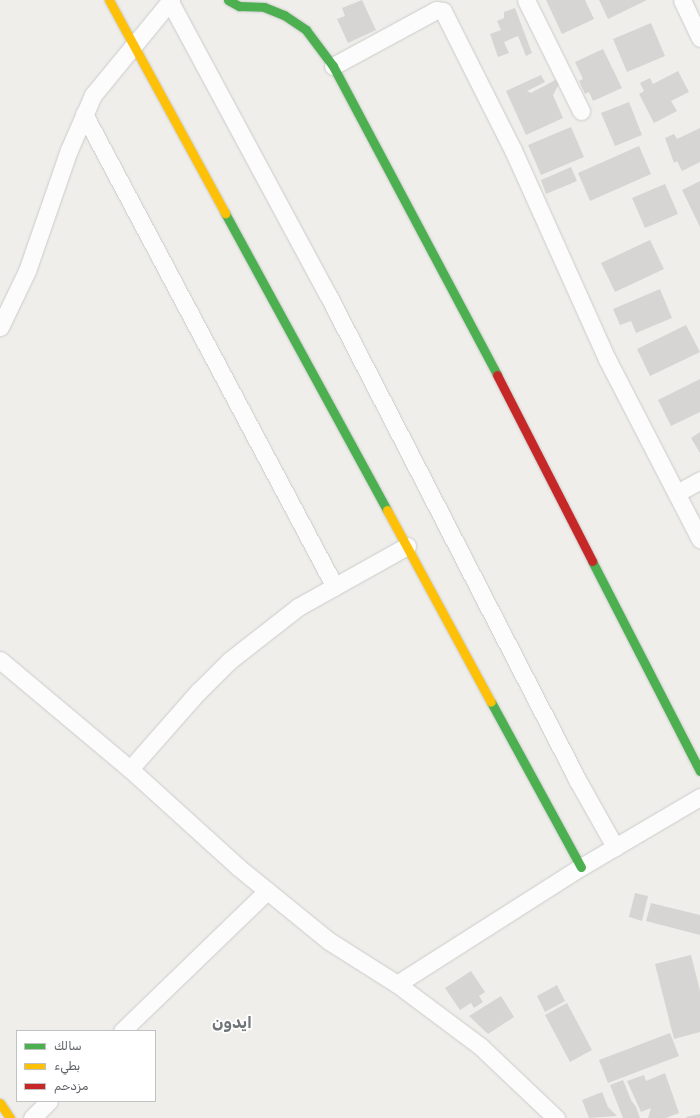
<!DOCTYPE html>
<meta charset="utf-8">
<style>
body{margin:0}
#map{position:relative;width:700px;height:1118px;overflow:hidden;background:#efeeea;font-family:Rubik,"Noto Sans Arabic",sans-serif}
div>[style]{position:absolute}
.building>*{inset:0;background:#d6d5d3}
.roads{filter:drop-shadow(0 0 1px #cbcccc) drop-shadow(0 0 1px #cbcccc)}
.street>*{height:17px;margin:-8.5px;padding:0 8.5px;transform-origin:8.5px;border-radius:8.5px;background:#fdfcfc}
.fast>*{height:9px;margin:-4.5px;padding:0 4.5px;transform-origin:4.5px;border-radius:4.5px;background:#4caf50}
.slow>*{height:9px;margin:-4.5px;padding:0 4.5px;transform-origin:4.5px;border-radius:4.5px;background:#ffc107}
.jam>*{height:9px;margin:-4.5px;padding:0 4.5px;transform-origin:4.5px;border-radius:4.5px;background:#c62828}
span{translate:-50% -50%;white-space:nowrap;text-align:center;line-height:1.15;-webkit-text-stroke:3.5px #fff;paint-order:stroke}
.district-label{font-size:16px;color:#70757a;font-weight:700}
.legend{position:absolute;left:16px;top:1030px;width:140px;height:72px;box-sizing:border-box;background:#fff;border:1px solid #bfc1c3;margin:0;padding:5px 7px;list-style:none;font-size:12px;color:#5f6368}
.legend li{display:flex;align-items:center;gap:8px;height:20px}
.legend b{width:20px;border:1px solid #bfc1c3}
</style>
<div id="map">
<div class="building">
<div style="clip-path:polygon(362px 0,376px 30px,348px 43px,337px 19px,345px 16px,342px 8px)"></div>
<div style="clip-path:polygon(546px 0,585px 0,594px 19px,562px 34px)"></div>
<div style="clip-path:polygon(599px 0,647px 0,608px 19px)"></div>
<div style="clip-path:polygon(515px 8px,532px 53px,526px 56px,518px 36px,504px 42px,509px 53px,498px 57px,490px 34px,501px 30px,497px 21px,504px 18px,504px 12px)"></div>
<div style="clip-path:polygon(651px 23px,665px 56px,627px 72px,613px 39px)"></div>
<div style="clip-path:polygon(603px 49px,622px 88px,593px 101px,589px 92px,585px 94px,579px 81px,583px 79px,575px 62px)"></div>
<div style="clip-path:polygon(678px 71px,689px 92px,671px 101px,677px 111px,654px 123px,639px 94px,644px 91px,640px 83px,650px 78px,653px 84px)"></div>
<div style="clip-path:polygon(541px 75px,545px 82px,527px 91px,531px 93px,557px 79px,559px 84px,553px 95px,563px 118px,526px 135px,506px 91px)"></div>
<div style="clip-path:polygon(629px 102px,642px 135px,615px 146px,601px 113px)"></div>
<div style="clip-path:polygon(571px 127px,584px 157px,541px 175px,528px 145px)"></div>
<div style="clip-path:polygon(700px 128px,700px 162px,682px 171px,677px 161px,674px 163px,665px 138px,674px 134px,677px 139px)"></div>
<div style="clip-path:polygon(639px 146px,651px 174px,590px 201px,578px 173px)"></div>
<div style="clip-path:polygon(571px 167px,577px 181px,546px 194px,541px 180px)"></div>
<div style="clip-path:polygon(700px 181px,700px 227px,682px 190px)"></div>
<div style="clip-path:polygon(665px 184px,678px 214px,645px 228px,632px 198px)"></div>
<div style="clip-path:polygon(650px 240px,664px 269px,615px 292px,601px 263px)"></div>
<div style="clip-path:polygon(660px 289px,672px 318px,636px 333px,631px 321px,620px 325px,613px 309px)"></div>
<div style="clip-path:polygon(686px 325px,700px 352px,650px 376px,637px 349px)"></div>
<div style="clip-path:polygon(700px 379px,700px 412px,671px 426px,658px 400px)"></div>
<div style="clip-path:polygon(700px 432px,700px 453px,691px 438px)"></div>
<div style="clip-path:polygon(635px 893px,648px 896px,642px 921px,629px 917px)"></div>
<div style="clip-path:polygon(651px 903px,700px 915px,700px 935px,646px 921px)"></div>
<div style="clip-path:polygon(691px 955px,700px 991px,700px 1032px,674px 1039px,655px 964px)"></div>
<div style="clip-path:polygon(471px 971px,485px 992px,479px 996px,483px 1002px,474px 1008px,471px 1003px,460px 1010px,445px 988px)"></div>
<div style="clip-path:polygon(557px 985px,565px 1001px,545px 1012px,537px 996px)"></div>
<div style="clip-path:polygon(501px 996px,514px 1017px,488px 1034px,469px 1016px)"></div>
<div style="clip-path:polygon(567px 1003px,592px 1050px,570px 1062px,545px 1015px)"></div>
<div style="clip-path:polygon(670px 1033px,679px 1056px,608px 1083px,599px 1060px)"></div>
<div style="clip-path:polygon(665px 1073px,679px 1113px,666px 1118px,648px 1118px,651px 1108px,641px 1112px,627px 1081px,644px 1075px,646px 1081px)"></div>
<div style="clip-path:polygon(623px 1080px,631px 1100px,636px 1107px,640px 1118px,623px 1118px,610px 1085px)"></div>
<div style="clip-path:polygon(602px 1092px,608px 1107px,617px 1116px,589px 1118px,582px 1100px)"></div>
<div style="clip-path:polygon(700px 1114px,700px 1118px,687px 1118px,686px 1117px)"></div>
</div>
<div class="roads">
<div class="street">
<div style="left:169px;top:0;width:335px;rotate:61.7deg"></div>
<div style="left:328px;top:295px;width:547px;rotate:62.78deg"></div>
<div style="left:578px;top:781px;width:76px;rotate:60.7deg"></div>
<div style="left:526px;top:0;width:124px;rotate:63.6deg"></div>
<div style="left:682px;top:0;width:42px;rotate:64.7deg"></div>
<div style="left:333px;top:66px;width:117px;rotate:-28.5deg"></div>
<div style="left:436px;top:10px;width:7px;rotate:8deg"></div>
<div style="left:443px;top:11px;width:156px;rotate:63.3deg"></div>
<div style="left:513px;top:150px;width:229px;rotate:65.8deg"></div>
<div style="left:607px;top:359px;width:203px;rotate:62.7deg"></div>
<div style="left:84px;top:114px;width:535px;rotate:62.05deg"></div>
<div style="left:0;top:327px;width:62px;rotate:-64.3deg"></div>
<div style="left:27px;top:271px;width:128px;rotate:-70.9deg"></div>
<div style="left:69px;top:150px;width:60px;rotate:-66.4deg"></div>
<div style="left:93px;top:95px;width:123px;rotate:-50.6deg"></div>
<div style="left:677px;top:493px;width:26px;rotate:-29deg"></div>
<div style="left:0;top:660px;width:170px;rotate:40deg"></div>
<div style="left:130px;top:769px;width:146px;rotate:42.2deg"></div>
<div style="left:238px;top:867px;width:117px;rotate:39.1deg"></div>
<div style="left:329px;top:941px;width:80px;rotate:32.3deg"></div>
<div style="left:397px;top:984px;width:104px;rotate:36.8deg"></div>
<div style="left:480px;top:1046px;width:105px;rotate:43.5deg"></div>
<div style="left:130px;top:769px;width:103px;rotate:-48.6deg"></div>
<div style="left:198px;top:692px;width:44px;rotate:-45deg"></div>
<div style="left:229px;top:661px;width:88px;rotate:-38deg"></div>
<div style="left:298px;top:607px;width:125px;rotate:-29.2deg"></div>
<div style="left:397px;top:984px;width:218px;rotate:-32.5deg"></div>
<div style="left:581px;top:867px;width:138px;rotate:-30.5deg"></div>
<div style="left:122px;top:1031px;width:202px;rotate:-44deg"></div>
<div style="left:32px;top:1118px;width:24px;rotate:-45deg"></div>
</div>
<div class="fast">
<div style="left:228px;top:0;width:13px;rotate:29deg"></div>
<div style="left:239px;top:6px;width:25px;rotate:2deg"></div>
<div style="left:264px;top:7px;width:22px;rotate:22deg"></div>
<div style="left:284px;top:15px;width:27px;rotate:34deg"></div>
<div style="left:306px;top:30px;width:45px;rotate:53.1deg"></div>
<div style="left:333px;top:66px;width:350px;rotate:62deg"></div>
<div style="left:225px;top:213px;width:338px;rotate:61.4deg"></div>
<div style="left:592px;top:561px;width:236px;rotate:62.8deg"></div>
<div style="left:491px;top:702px;width:188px;rotate:61.4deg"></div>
</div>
<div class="slow">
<div style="left:109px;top:0;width:243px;rotate:61.4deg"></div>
<div style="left:387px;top:510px;width:218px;rotate:61.6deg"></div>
<div style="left:0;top:1103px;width:18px;rotate:56deg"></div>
</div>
<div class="jam">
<div style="left:497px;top:375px;width:209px;rotate:62.9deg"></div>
</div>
</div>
<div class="district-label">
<span style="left:232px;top:1023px">ايدون</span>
</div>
<ul class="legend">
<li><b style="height:5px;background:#4caf50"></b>سالك</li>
<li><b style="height:5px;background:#ffc107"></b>بطيء</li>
<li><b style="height:5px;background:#c62828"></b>مزدحم</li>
</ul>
</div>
